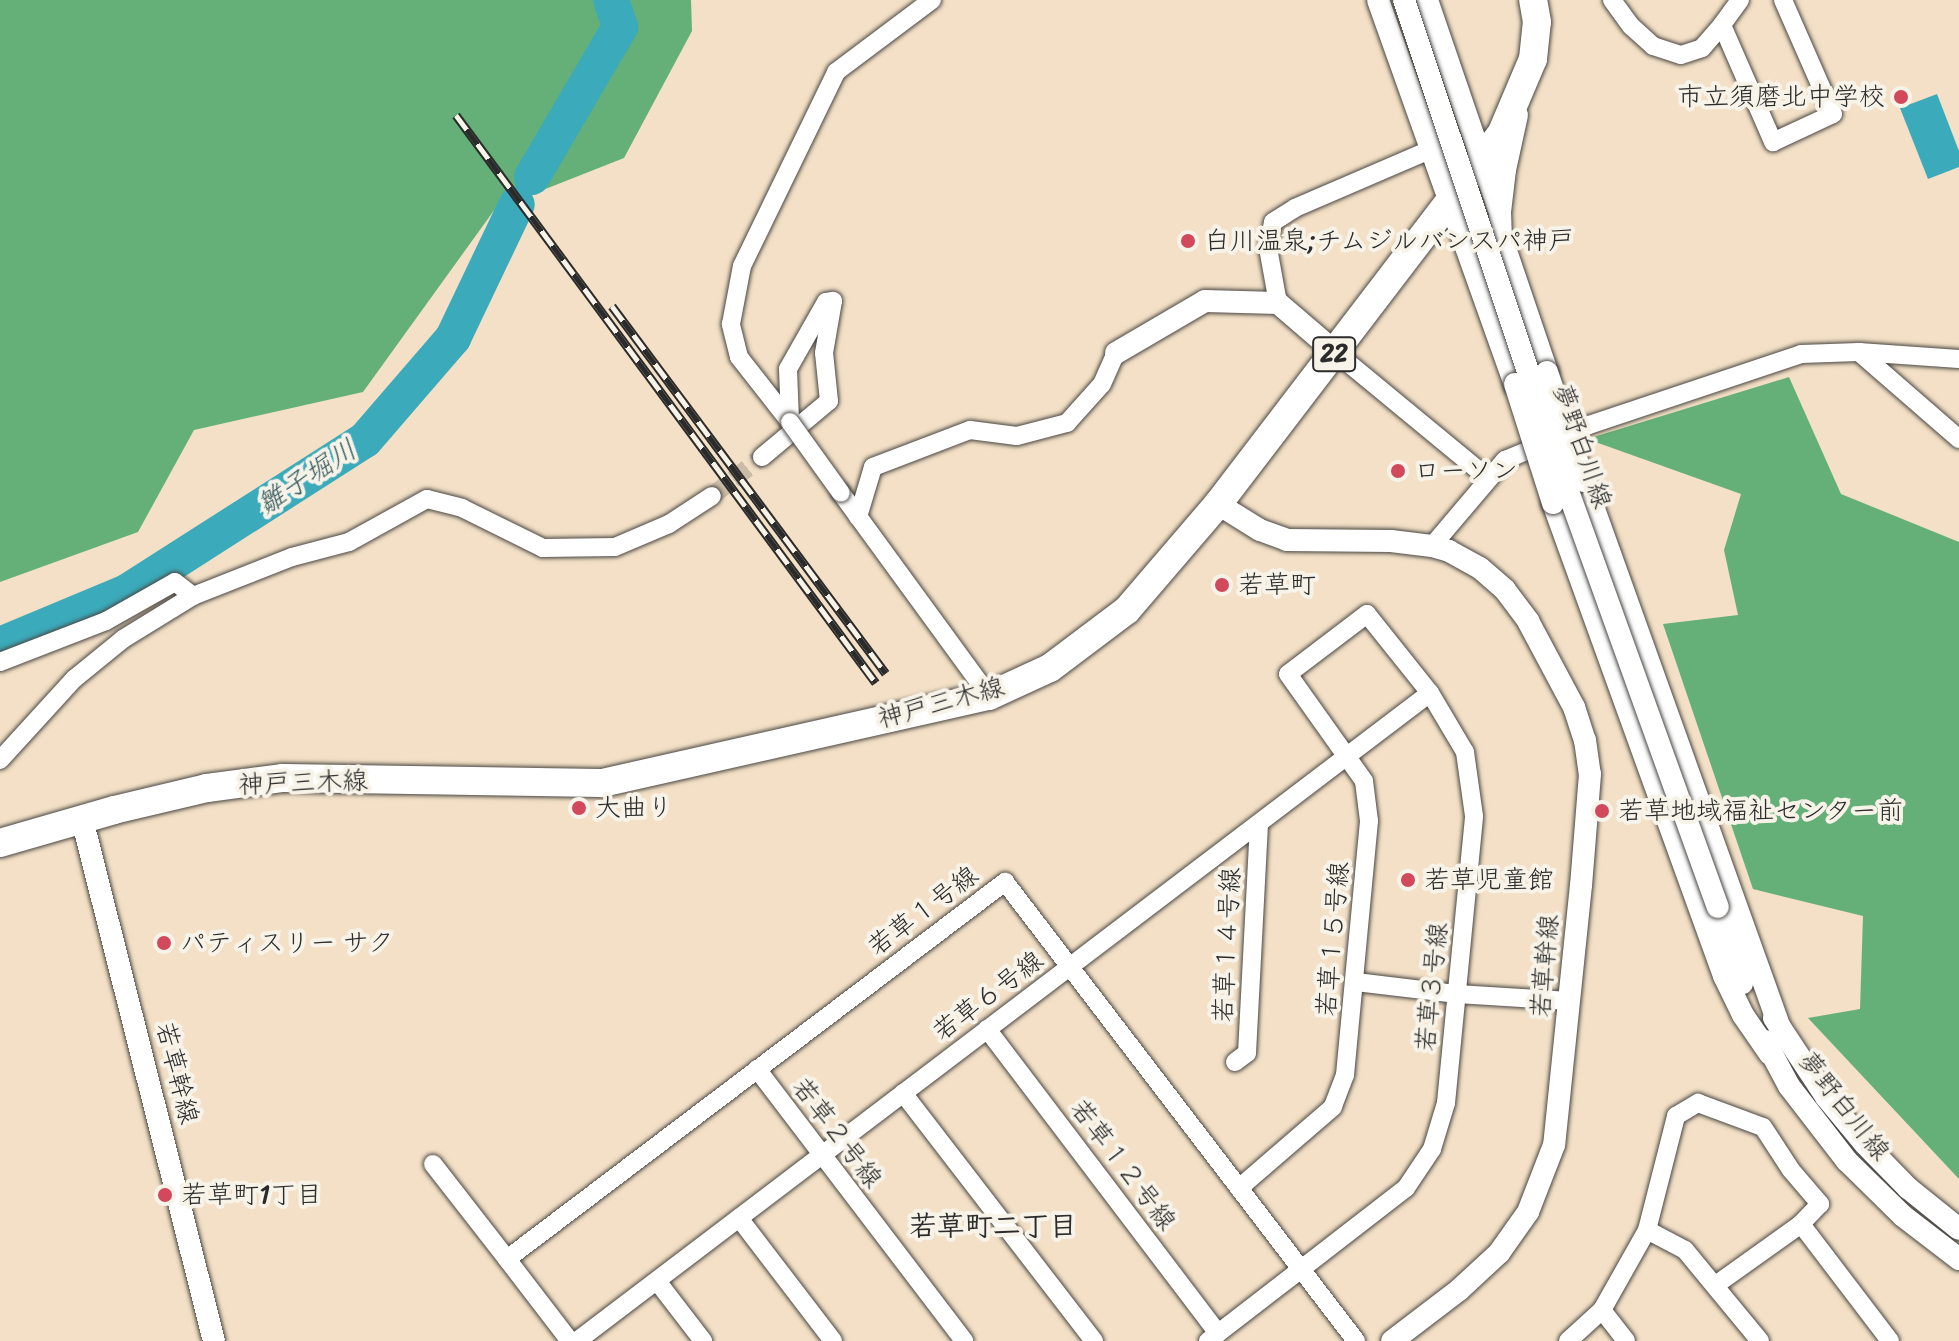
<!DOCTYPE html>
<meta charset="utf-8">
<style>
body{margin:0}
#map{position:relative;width:1959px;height:1341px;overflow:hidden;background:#f3e0c6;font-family:Sriracha,"Klee One",sans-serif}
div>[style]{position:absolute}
.forest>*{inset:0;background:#64b078}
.water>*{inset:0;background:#3baaba}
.river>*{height:36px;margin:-18px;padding:0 18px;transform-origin:18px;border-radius:18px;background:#3baaba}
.minor-tunnel>*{height:18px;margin-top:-9px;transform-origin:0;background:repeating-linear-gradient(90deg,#cbbca7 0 18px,transparent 0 27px)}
.roads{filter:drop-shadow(0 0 2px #494642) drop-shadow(0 0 2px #494642)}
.minor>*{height:18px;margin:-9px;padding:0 9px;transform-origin:9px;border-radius:9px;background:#fff}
.tertiary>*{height:22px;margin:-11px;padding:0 11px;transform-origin:11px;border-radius:11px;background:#fff}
.primary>*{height:28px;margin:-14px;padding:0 14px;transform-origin:14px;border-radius:14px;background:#fff}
.rail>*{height:9px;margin-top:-4.5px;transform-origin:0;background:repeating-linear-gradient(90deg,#f7f3e8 0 18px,#2b2b2b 0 36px);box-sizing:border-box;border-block:2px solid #2b2b2b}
.bridges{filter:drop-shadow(0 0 2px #494642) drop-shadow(0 0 2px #494642)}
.minor-bridge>*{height:18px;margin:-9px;padding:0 9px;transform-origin:9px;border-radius:9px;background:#fff}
.tertiary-bridge>*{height:22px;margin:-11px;padding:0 11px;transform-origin:11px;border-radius:11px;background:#fff}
.dots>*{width:22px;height:22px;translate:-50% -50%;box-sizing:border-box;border:4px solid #f7f3e8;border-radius:50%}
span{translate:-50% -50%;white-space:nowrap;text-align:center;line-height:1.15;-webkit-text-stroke:8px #f7f3e8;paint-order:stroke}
.shield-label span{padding:2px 6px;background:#f7f3e8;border:2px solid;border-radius:6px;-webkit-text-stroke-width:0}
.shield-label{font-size:24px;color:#2b2b2b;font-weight:700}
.poi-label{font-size:26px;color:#2b2b2b}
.right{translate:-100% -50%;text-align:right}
.left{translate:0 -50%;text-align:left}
.street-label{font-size:26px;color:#2b2b2b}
.water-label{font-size:28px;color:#31575d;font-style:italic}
.neighbourhood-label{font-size:28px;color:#2b2b2b;font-weight:700}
</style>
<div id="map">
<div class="forest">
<div style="clip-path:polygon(0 0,691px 0,692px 31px,624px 158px,495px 209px,363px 392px,194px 430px,138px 532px,0 582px)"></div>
<div style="clip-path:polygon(1789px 377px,1841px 494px,1959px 542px,1959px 1179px,1808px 1018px,1860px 1009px,1863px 916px,1753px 889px,1663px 624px,1738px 615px,1724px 550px,1741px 494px,1587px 439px)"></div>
</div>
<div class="water">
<div style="clip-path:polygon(1937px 94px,1959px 151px,1959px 167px,1928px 179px,1900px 108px)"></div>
</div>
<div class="river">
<div style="left:532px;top:177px;width:174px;rotate:-59.6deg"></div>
<div style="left:620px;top:27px;width:28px;rotate:-108deg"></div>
<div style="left:0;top:645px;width:138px;rotate:-22.7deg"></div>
<div style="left:127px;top:592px;width:282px;rotate:-32.6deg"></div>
<div style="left:365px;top:440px;width:135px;rotate:-49.2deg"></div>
<div style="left:453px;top:338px;width:148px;rotate:-64.5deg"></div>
</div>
<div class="minor-tunnel">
<div style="left:712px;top:496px;width:63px;rotate:-38deg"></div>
</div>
<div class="roads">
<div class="minor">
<div style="left:1612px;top:0;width:32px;rotate:54deg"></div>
<div style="left:1631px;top:26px;width:30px;rotate:42deg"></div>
<div style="left:1653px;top:46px;width:29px;rotate:18deg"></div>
<div style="left:1681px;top:55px;width:22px;rotate:-18deg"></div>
<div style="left:1702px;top:48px;width:30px;rotate:-49deg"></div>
<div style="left:1740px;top:0;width:31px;rotate:126deg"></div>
<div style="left:1722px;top:25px;width:128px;rotate:66.4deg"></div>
<div style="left:1773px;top:142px;width:66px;rotate:-25deg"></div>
<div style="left:1833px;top:114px;width:124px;rotate:-113.7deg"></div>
<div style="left:1278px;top:303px;width:56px;rotate:-100.3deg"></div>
<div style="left:1268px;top:248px;width:26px;rotate:-79deg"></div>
<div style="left:1273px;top:222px;width:26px;rotate:-32deg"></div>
<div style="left:1295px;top:208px;width:149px;rotate:-23.3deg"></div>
<div style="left:1335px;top:352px;width:198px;rotate:39.5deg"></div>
<div style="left:1859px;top:352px;width:133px;rotate:41deg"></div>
<div style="left:762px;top:457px;width:87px;rotate:-39.9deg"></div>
<div style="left:829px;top:401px;width:48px;rotate:-95.9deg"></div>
<div style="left:824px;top:353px;width:53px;rotate:-80.2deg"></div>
<div style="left:833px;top:301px;width:7px;rotate:172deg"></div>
<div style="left:826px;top:302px;width:77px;rotate:119.6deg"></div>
<div style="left:788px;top:369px;width:53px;rotate:87.8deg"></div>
<div style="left:790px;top:422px;width:83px;rotate:-128.1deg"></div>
<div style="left:739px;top:357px;width:34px;rotate:-104deg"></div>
<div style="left:731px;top:324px;width:59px;rotate:-79.3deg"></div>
<div style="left:742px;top:266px;width:216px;rotate:-64.1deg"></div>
<div style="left:836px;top:72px;width:120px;rotate:-36.9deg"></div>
<div style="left:841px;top:493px;width:251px;rotate:53.9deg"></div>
<div style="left:858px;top:517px;width:52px;rotate:-73.3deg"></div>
<div style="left:873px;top:467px;width:104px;rotate:-20.9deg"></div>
<div style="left:970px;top:430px;width:47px;rotate:7.3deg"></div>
<div style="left:1017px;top:436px;width:52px;rotate:-14.6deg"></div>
<div style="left:1067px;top:423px;width:52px;rotate:-48.1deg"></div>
<div style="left:1102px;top:384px;width:34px;rotate:-66deg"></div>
<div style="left:1432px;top:546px;width:113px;rotate:-49.7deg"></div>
<div style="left:1505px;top:460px;width:91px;rotate:-22.6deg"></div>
<div style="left:1589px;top:425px;width:224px;rotate:-18.5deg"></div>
<div style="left:1801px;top:354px;width:58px;rotate:-2deg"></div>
<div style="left:1859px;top:352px;width:100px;rotate:4deg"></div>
<div style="left:0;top:662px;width:114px;rotate:-21.1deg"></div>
<div style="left:106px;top:621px;width:79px;rotate:-29.5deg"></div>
<div style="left:175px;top:582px;width:23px;rotate:38deg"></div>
<div style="left:0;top:760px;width:110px;rotate:-47.6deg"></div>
<div style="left:74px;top:679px;width:63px;rotate:-39.2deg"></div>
<div style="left:123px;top:639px;width:82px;rotate:-31.6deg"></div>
<div style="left:193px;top:596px;width:106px;rotate:-21.5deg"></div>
<div style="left:292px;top:557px;width:59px;rotate:-14.7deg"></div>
<div style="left:349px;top:542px;width:89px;rotate:-28.9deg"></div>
<div style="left:427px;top:499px;width:36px;rotate:14deg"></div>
<div style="left:462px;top:508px;width:90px;rotate:26.3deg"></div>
<div style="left:543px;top:548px;width:72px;rotate:-0.8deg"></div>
<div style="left:615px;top:547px;width:59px;rotate:-23.1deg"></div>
<div style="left:669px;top:524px;width:51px;rotate:-33.1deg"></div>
<div style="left:1356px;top:982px;width:102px;rotate:6.8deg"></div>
<div style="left:1457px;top:994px;width:113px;rotate:3.5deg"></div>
<div style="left:987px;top:1029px;width:382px;rotate:52.8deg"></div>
<div style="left:1235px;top:1062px;width:15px;rotate:-37deg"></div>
<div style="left:1247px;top:1053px;width:229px;rotate:-87deg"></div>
<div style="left:757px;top:1069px;width:342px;rotate:52.7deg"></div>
<div style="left:903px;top:1093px;width:313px;rotate:52.4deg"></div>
<div style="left:433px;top:1164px;width:120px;rotate:52.1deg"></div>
<div style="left:507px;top:1259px;width:625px;rotate:-37.13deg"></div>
<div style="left:1005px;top:882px;width:578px;rotate:52.59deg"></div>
<div style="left:739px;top:1218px;width:155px;rotate:52.6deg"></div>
<div style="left:1647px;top:1230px;width:43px;rotate:27.8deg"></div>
<div style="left:1685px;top:1250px;width:118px;rotate:50.5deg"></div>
<div style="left:507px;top:1259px;width:103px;rotate:52.5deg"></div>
<div style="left:657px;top:1281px;width:76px;rotate:52.5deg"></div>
<div style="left:1717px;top:1284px;width:103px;rotate:-35.5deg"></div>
<div style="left:1602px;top:1310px;width:39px;rotate:52deg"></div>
<div style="left:577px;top:1341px;width:1071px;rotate:-37.22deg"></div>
<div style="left:1208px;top:1341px;width:250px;rotate:-37.7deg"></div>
<div style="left:1406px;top:1188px;width:47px;rotate:-56.3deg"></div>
<div style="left:1432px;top:1149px;width:48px;rotate:-73.1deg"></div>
<div style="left:1446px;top:1103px;width:288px;rotate:-84.4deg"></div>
<div style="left:1474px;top:816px;width:65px;rotate:-98deg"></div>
<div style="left:1465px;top:752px;width:69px;rotate:-120.7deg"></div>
<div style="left:1430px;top:693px;width:101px;rotate:-128.6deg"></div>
<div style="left:1367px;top:614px;width:99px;rotate:142.8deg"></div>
<div style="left:1288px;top:674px;width:131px;rotate:54.6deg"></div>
<div style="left:1364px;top:781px;width:40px;rotate:82.9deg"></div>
<div style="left:1369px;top:821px;width:255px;rotate:95.4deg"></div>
<div style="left:1345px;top:1075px;width:34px;rotate:111deg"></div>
<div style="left:1333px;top:1107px;width:124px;rotate:139.2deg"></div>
<div style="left:1568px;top:1341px;width:46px;rotate:-42.4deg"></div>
<div style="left:1602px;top:1310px;width:92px;rotate:-60.6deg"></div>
<div style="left:1647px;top:1230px;width:118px;rotate:-75.7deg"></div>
<div style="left:1676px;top:1116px;width:26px;rotate:-31deg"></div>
<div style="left:1698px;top:1103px;width:69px;rotate:20.3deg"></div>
<div style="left:1763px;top:1127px;width:51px;rotate:56.9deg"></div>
<div style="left:1791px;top:1170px;width:45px;rotate:49.5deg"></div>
<div style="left:1820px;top:1204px;width:28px;rotate:134deg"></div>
<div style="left:1801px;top:1224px;width:147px;rotate:52.7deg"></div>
</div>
<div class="tertiary">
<div style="left:1378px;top:0;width:408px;rotate:70.4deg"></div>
<div style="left:1427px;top:0;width:219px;rotate:71.1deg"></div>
<div style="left:1517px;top:115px;width:56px;rotate:102.3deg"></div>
<div style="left:1505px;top:170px;width:42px;rotate:96.8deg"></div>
<div style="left:1500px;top:212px;width:24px;rotate:88deg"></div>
<div style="left:1501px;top:236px;width:144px;rotate:71.3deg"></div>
<div style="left:1116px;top:353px;width:103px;rotate:-30.3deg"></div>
<div style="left:1205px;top:301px;width:73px;rotate:1.6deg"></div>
<div style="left:1278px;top:303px;width:75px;rotate:40.7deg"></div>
<div style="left:1584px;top:481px;width:584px;rotate:70.29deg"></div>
<div style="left:1553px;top:503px;width:503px;rotate:70.12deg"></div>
<div style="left:1724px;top:976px;width:43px;rotate:64deg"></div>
<div style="left:1743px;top:1015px;width:47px;rotate:55.3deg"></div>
<div style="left:1218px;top:504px;width:49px;rotate:31.8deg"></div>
<div style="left:1260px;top:530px;width:29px;rotate:20deg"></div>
<div style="left:1287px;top:540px;width:104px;rotate:0.6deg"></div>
<div style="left:1391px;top:541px;width:41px;rotate:7deg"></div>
<div style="left:1432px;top:546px;width:18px;rotate:16deg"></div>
<div style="left:1449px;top:551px;width:35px;rotate:29deg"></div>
<div style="left:1480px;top:568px;width:33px;rotate:41deg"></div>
<div style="left:1505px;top:590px;width:39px;rotate:53deg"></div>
<div style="left:1528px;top:621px;width:98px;rotate:61.9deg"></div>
<div style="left:1574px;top:707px;width:35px;rotate:72deg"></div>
<div style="left:1585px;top:740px;width:34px;rotate:82deg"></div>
<div style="left:1590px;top:774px;width:111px;rotate:94.6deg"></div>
<div style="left:1581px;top:885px;width:261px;rotate:95.9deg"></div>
<div style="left:1554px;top:1145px;width:72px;rotate:111.2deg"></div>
<div style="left:1528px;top:1212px;width:50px;rotate:125.3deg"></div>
<div style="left:1499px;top:1253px;width:54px;rotate:137.2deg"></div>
<div style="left:1459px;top:1290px;width:84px;rotate:142.7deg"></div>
<div style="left:82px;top:819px;width:538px;rotate:75.81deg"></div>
<div style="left:1718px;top:907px;width:80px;rotate:72.5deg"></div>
<div style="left:1774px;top:1018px;width:95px;rotate:56.6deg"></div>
<div style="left:1826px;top:1097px;width:61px;rotate:50.3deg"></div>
<div style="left:1865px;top:1144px;width:62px;rotate:45.7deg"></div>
<div style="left:1908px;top:1188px;width:65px;rotate:38.8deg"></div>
<div style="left:1765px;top:1041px;width:51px;rotate:61.9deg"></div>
<div style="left:1789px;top:1086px;width:95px;rotate:52.3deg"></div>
<div style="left:1847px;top:1161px;width:78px;rotate:44.5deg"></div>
<div style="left:1903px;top:1216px;width:71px;rotate:37.5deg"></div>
</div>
<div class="primary">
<div style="left:0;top:843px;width:119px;rotate:-16.1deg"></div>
<div style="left:114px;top:810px;width:96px;rotate:-13.3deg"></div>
<div style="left:207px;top:788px;width:77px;rotate:-7.5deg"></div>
<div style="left:283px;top:778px;width:319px;rotate:0.9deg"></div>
<div style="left:602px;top:783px;width:397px;rotate:-12.7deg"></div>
<div style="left:989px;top:696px;width:67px;rotate:-24.7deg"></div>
<div style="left:1050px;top:668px;width:96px;rotate:-37deg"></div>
<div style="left:1127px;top:610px;width:140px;rotate:-49.4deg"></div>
<div style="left:1218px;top:504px;width:468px;rotate:-52.6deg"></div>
<div style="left:1502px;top:132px;width:79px;rotate:-67deg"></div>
<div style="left:1533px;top:59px;width:37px;rotate:-84deg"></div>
<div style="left:1537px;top:22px;width:22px;rotate:-100deg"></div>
</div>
</div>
<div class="rail">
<div style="left:456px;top:115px;width:706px;rotate:53.52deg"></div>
<div style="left:612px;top:306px;width:458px;rotate:53.3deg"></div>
</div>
<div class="bridges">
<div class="minor-bridge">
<div style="left:790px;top:422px;width:87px;rotate:54.3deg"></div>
</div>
<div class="tertiary-bridge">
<div style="left:1404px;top:0;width:518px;rotate:71.53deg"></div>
<div style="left:1568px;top:491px;width:442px;rotate:70.2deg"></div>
<div style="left:1547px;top:372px;width:115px;rotate:71.3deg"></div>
<div style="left:1515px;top:384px;width:125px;rotate:72.3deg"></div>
</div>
</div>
<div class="dots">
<div style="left:1901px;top:97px;background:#d1495b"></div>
<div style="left:1188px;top:241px;background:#d1495b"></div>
<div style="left:1398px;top:471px;background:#d1495b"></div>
<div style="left:1222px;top:585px;background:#d1495b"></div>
<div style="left:579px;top:808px;background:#d1495b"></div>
<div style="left:1602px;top:811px;background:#d1495b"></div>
<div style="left:1408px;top:880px;background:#d1495b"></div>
<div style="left:164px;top:943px;background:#d1495b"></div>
<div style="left:165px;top:1195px;background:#d1495b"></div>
</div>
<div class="shield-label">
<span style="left:1334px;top:354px">22</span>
</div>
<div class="poi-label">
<span class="right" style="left:1885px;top:97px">市立須磨北中学校</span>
<span class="left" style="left:1204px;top:241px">白川温泉;チムジルバンスパ神戸</span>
<span class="left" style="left:1414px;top:471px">ローソン</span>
<span class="left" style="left:1238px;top:585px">若草町</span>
<span class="left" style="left:595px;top:808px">大曲り</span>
<span class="left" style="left:1618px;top:811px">若草地域福祉センター前</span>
<span class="left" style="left:1424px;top:880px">若草児童館</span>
<span class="left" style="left:180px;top:943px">パティスリー サク</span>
<span class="left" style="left:181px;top:1195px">若草町1丁目</span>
</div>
<div class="street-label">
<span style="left:1582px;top:446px;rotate:71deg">夢野白川線</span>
<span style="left:941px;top:703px;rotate:-15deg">神戸三木線</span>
<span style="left:303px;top:783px;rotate:-2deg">神戸三木線</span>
<span style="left:923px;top:911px;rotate:-37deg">若草１号線</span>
<span style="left:1333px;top:939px;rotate:-85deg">若草１５号線</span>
<span style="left:1227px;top:945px;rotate:-87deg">若草１４号線</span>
<span style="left:1545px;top:966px;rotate:-85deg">若草幹線</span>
<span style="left:1432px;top:987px;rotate:-84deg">若草３号線</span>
<span style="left:988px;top:996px;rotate:-37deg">若草６号線</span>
<span style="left:177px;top:1073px;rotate:76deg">若草幹線</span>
<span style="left:1844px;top:1106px;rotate:52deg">夢野白川線</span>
<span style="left:837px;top:1133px;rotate:53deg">若草２号線</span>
<span style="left:1123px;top:1165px;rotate:53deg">若草１２号線</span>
</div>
<div class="water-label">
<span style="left:307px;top:477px;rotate:-33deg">雛子堀川</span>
</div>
<div class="neighbourhood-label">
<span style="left:993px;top:1226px">若草町二丁目</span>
</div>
</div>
